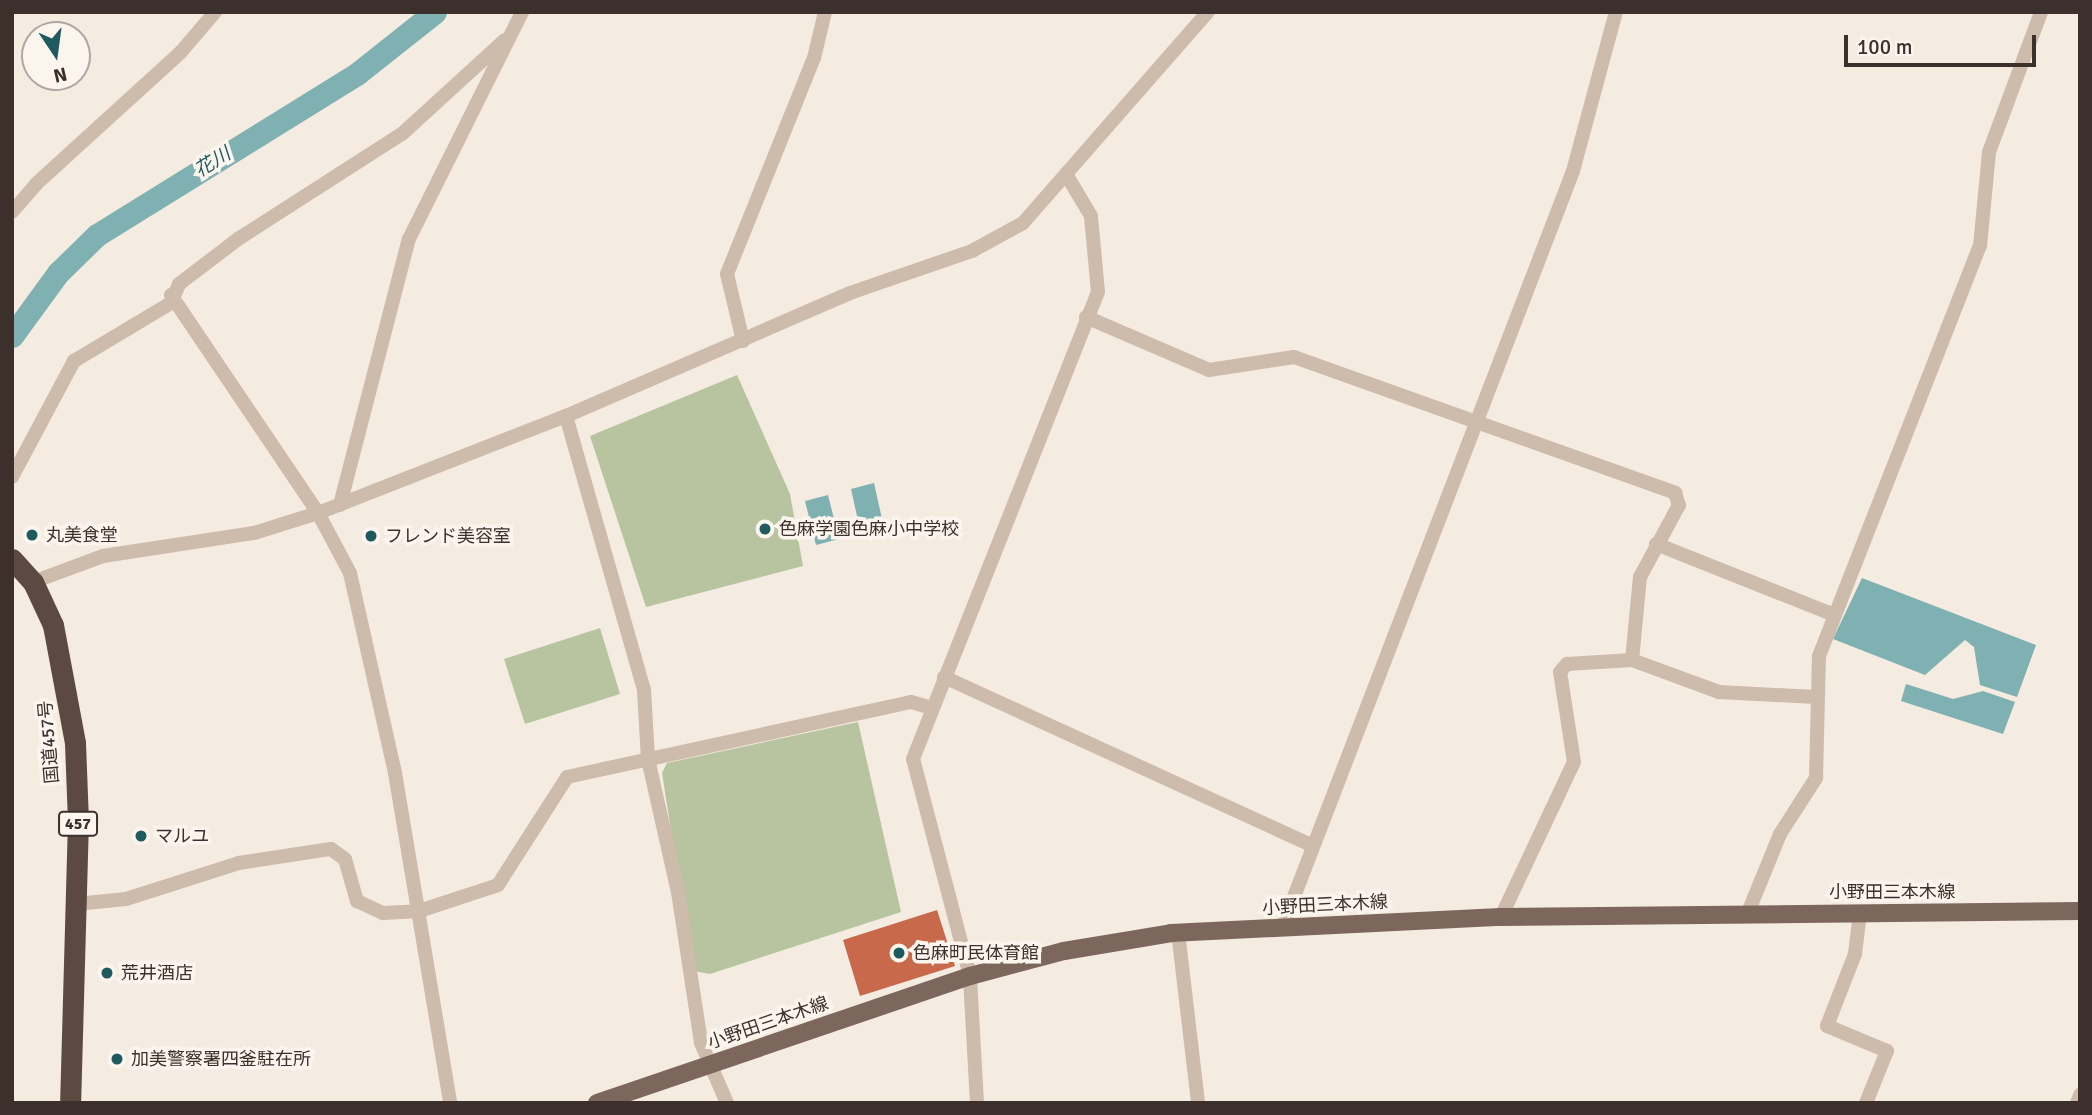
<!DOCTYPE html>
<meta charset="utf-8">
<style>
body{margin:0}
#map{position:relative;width:2092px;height:1115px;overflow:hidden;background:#f4ebe1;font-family:Signika,"Noto Sans JP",sans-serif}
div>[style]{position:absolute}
.green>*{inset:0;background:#b8c4a0}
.water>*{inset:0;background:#7fb0b2}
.river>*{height:23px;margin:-11.5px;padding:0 11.5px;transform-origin:11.5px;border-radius:11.5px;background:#7fb0b2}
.building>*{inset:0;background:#c8694b}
.minor>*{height:14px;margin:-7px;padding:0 7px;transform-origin:7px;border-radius:7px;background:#cdbbac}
.major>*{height:18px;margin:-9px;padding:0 9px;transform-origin:9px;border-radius:9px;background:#7d675c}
.highway>*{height:21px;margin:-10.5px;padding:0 10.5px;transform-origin:10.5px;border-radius:10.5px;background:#5c4a42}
.dots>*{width:19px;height:19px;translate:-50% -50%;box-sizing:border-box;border:4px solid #fbf5ee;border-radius:50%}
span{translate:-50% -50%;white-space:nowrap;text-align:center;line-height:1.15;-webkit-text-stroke:7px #fbf5ee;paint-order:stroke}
.shield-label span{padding:2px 5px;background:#fbf5ee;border:2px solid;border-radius:5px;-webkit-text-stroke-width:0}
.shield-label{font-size:16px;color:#3b302b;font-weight:700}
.poi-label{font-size:18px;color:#3b302b}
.left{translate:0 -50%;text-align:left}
.street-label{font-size:18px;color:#3b302b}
.water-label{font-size:19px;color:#1f5a5e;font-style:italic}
.frame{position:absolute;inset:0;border:14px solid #3b302b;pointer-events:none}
.north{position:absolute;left:21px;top:21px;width:70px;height:70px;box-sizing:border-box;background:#fbf5ee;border:2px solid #aea6a0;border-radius:50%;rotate:167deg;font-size:19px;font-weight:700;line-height:28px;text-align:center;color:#3b302b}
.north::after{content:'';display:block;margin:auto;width:24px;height:32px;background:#1f5a5e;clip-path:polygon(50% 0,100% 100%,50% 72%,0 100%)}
.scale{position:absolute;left:1844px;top:35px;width:192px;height:32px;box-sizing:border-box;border:4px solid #3b302b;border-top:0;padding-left:9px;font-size:21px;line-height:24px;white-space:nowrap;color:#3b302b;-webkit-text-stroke:5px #fbf5ee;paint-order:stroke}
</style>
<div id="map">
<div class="green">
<div style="clip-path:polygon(737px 375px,790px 494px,803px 566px,646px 607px,590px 436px)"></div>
<div style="clip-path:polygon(600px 628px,620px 694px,525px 724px,504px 659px)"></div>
<div style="clip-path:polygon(858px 722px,901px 912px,710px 974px,693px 971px,662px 773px,667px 763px)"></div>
</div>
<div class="water">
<div style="clip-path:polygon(874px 483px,884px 528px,861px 534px,851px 489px)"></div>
<div style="clip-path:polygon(828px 495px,839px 539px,816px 545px,805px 501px)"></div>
<div style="clip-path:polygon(1862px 578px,2036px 645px,2017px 697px,1980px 685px,1974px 647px,1965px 640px,1925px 675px,1833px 639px)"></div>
<div style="clip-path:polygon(1906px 684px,1953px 699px,1983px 691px,2015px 702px,2003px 734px,1901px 701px)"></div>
</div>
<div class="river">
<div style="left:12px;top:336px;width:78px;rotate:-53.9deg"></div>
<div style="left:58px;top:273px;width:54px;rotate:-44.3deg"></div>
<div style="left:97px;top:235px;width:307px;rotate:-31.8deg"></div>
<div style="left:358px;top:73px;width:98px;rotate:-38.4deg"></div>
</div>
<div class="building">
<div style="clip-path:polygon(937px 910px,955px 966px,860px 996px,843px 940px)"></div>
</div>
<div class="minor">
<div style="left:12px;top:212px;width:37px;rotate:-49deg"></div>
<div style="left:36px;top:184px;width:195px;rotate:-42.3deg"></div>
<div style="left:180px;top:53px;width:54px;rotate:-49.5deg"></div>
<div style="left:171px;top:295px;width:263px;rotate:56deg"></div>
<div style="left:318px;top:513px;width:68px;rotate:61.9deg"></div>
<div style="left:350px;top:573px;width:205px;rotate:77.3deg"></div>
<div style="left:395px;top:773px;width:335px;rotate:80.5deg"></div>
<div style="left:1086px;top:317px;width:134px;rotate:23.3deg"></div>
<div style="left:1209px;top:370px;width:86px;rotate:-8.7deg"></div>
<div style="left:1294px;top:357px;width:405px;rotate:19.6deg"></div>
<div style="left:1675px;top:493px;width:13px;rotate:72deg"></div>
<div style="left:1679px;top:505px;width:82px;rotate:118.4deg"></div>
<div style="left:1640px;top:577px;width:83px;rotate:95.5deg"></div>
<div style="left:743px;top:341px;width:69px;rotate:-103.4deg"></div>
<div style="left:727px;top:274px;width:233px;rotate:-68.1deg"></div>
<div style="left:814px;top:58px;width:47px;rotate:-76.6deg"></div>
<div style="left:566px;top:416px;width:285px;rotate:74.1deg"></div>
<div style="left:644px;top:690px;width:69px;rotate:86.7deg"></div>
<div style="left:648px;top:759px;width:136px;rotate:77.3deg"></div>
<div style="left:678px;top:892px;width:153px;rotate:81.3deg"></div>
<div style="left:701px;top:1043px;width:65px;rotate:66.6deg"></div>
<div style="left:12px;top:477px;width:132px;rotate:-61.9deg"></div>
<div style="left:74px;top:361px;width:113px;rotate:-30.9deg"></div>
<div style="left:171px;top:303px;width:21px;rotate:-67deg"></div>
<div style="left:179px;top:284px;width:74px;rotate:-37.3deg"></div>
<div style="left:238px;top:239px;width:196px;rotate:-32.7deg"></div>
<div style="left:403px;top:133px;width:138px;rotate:-42.4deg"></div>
<div style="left:340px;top:505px;width:275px;rotate:-75.5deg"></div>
<div style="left:409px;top:239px;width:254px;rotate:-63.5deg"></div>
<div style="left:1656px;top:544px;width:192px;rotate:21.7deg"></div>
<div style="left:33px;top:582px;width:75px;rotate:-20.4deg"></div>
<div style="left:103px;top:556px;width:153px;rotate:-8.7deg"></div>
<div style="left:254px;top:533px;width:67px;rotate:-17.4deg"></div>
<div style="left:318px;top:513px;width:266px;rotate:-21.4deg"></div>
<div style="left:566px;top:416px;width:309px;rotate:-23.4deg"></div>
<div style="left:850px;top:293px;width:129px;rotate:-19deg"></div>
<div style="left:972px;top:251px;width:58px;rotate:-28.8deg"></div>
<div style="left:1023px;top:223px;width:281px;rotate:-48.8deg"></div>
<div style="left:944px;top:677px;width:404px;rotate:24.6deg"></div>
<div style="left:76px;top:904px;width:50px;rotate:-5.7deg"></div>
<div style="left:126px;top:899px;width:119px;rotate:-17.7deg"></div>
<div style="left:239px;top:863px;width:93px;rotate:-8.7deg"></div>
<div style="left:331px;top:849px;width:17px;rotate:36deg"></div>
<div style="left:345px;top:859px;width:44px;rotate:74.1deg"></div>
<div style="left:357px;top:901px;width:29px;rotate:25deg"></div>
<div style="left:383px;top:913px;width:36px;rotate:-3deg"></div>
<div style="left:419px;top:911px;width:83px;rotate:-18.2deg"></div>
<div style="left:498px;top:885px;width:128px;rotate:-57.4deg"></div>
<div style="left:567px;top:777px;width:352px;rotate:-12.3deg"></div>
<div style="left:911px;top:702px;width:19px;rotate:16deg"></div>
<div style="left:1860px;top:913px;width:41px;rotate:97deg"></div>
<div style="left:1855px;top:954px;width:77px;rotate:111.3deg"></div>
<div style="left:1827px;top:1026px;width:65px;rotate:22.6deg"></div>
<div style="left:1887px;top:1051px;width:56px;rotate:112deg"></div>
<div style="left:1747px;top:915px;width:87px;rotate:-67.8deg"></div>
<div style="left:1780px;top:834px;width:67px;rotate:-57.3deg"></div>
<div style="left:1816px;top:778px;width:122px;rotate:-88.6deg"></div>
<div style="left:1819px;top:656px;width:440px;rotate:-68.6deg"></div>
<div style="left:1980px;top:246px;width:94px;rotate:-84.5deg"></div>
<div style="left:1989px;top:152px;width:149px;rotate:-69.6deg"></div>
<div style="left:1501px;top:917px;width:171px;rotate:-64.8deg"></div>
<div style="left:1574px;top:762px;width:91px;rotate:-98.8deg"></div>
<div style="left:1560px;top:672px;width:11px;rotate:-49deg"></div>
<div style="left:1567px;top:664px;width:65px;rotate:-3.5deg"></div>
<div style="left:1632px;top:660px;width:93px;rotate:20.2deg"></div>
<div style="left:1719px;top:692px;width:97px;rotate:3deg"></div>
<div style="left:1282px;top:928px;width:811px;rotate:-68.97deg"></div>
<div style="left:1573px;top:171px;width:165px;rotate:-74.9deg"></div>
<div style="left:1178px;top:932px;width:172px;rotate:83.3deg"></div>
<div style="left:977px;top:1103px;width:127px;rotate:-93.2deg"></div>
<div style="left:970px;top:976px;width:224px;rotate:-104.7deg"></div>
<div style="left:913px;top:759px;width:502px;rotate:-68.39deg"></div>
<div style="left:1098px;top:292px;width:76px;rotate:-95.3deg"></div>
<div style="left:1091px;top:216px;width:49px;rotate:-120.8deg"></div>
<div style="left:2077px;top:1103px;width:9px;rotate:-69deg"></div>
</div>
<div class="major">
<div style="left:597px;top:1103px;width:394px;rotate:-18.8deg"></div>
<div style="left:970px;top:976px;width:97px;rotate:-14.9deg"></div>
<div style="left:1064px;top:951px;width:109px;rotate:-9.5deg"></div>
<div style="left:1171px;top:933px;width:330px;rotate:-2.8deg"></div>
<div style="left:1501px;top:917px;width:579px;rotate:-0.59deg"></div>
</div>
<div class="highway">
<div style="left:12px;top:559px;width:31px;rotate:48deg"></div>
<div style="left:33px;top:582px;width:47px;rotate:65.1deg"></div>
<div style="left:53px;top:625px;width:120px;rotate:79.4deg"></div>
<div style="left:75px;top:743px;width:77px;rotate:87.8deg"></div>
<div style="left:78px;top:820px;width:283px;rotate:91.6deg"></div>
</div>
<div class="dots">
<div style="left:765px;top:529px;background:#1f5a5e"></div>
<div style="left:32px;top:535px;background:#1f5a5e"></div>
<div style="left:371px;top:536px;background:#1f5a5e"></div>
<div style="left:141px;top:836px;background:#1f5a5e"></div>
<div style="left:899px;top:953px;background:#1f5a5e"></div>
<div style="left:107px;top:973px;background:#1f5a5e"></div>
<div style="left:117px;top:1059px;background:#1f5a5e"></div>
</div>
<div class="shield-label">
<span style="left:78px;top:824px">457</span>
</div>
<div class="poi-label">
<span class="left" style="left:779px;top:529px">色麻学園色麻小中学校</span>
<span class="left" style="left:46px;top:535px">丸美食堂</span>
<span class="left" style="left:385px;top:536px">フレンド美容室</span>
<span class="left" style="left:155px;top:836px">マルユ</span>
<span class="left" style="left:913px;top:953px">色麻町民体育館</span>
<span class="left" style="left:121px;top:973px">荒井酒店</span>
<span class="left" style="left:131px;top:1059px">加美警察署四釜駐在所</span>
</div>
<div class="street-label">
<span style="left:49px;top:742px;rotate:-95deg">国道457号</span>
<span style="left:1892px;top:892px">小野田三本木線</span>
<span style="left:1325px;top:905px;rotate:-3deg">小野田三本木線</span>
<span style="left:768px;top:1023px;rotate:-19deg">小野田三本木線</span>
</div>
<div class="water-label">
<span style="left:213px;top:163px;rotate:-32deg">花川</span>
</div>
<div class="frame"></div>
<div class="north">N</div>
<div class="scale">100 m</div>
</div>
